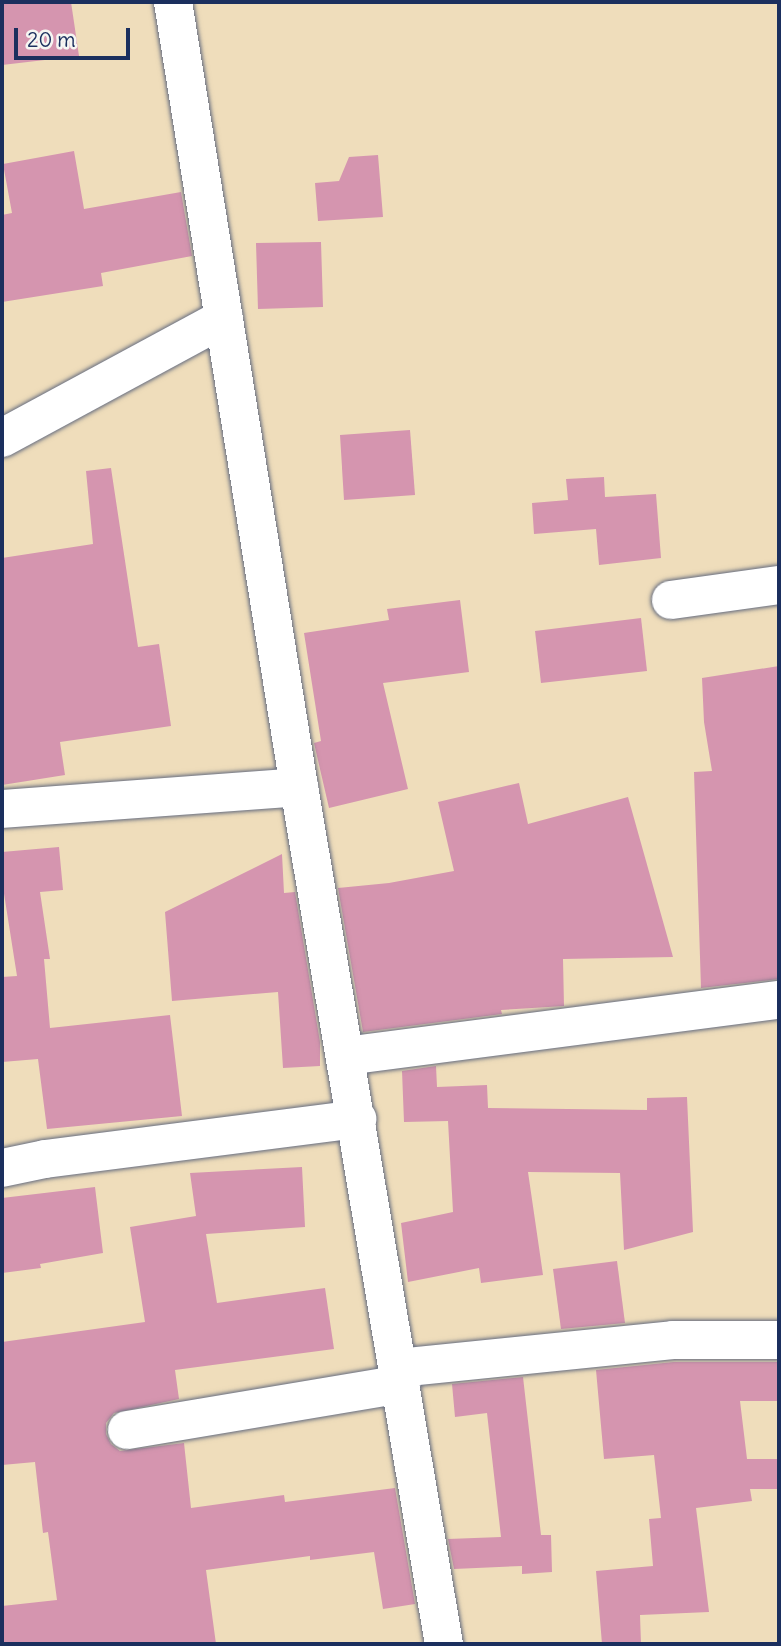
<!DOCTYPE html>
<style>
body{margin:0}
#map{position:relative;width:781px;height:1646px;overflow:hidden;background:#efddbb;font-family:Delius,sans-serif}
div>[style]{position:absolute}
.building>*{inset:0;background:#d595af}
.roads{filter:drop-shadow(0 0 2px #656c7f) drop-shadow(0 0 2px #656c7f)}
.minor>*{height:38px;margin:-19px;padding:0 19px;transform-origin:19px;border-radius:19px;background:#fff}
span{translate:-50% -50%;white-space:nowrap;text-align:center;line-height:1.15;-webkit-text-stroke:6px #f6f6f2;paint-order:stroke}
.frame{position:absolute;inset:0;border:4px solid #1b2f5e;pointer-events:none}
.scale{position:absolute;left:14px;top:28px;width:116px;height:32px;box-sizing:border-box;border:4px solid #1b2f5e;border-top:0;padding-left:9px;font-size:21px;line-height:24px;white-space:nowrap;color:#1b2f5e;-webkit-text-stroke:5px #f6f6f2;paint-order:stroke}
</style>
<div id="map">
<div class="building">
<div style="clip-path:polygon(2px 2px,71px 2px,79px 56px,2px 65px)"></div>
<div style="clip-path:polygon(74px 151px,84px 209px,181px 192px,192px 256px,101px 273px,103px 286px,2px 302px,2px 215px,12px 213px,3px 164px)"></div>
<div style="clip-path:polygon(378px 155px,383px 217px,318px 221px,315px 183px,339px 181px,349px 157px)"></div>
<div style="clip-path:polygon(321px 242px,323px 307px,258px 309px,256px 243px)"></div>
<div style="clip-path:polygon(410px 430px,415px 495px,344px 500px,340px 435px)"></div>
<div style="clip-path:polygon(111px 468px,138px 647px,159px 644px,171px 726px,60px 742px,65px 775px,2px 785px,2px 558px,93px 544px,86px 471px)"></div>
<div style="clip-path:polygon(604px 477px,605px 497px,656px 494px,661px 558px,599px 565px,596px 529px,534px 534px,532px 503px,568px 500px,566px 479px)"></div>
<div style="clip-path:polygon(460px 600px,469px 672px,383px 683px,408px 789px,329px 808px,314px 743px,321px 741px,304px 633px,389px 620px,387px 609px)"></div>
<div style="clip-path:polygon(641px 618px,647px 671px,541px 683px,535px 631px)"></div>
<div style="clip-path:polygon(779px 666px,779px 979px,701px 988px,694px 772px,712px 771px,704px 722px,702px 678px)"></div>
<div style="clip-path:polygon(519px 783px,528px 824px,628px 797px,673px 957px,563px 959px,564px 1006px,501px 1010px,502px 1014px,363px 1032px,338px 888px,389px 883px,454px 871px,438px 802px)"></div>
<div style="clip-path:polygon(59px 847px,63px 890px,40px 892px,50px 959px,44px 959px,50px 1028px,170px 1015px,182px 1116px,47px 1129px,38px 1059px,2px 1062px,2px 977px,17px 976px,2px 881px,2px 852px)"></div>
<div style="clip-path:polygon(282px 854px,284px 893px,295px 892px,320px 1042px,320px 1066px,283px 1068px,278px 992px,172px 1001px,165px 912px)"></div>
<div style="clip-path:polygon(436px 1066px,437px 1087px,487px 1085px,488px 1108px,647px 1110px,647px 1098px,687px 1097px,693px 1232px,624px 1250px,620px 1173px,528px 1172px,543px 1275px,481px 1283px,479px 1268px,408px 1282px,401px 1223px,453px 1212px,448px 1121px,404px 1122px,402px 1071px)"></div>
<div style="clip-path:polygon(302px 1167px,305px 1227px,206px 1234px,217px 1303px,325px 1288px,334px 1349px,175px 1370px,179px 1399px,114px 1413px,106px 1423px,106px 1434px,111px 1444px,120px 1451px,184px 1443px,191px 1508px,284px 1495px,285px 1502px,395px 1488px,415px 1604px,383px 1609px,374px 1552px,310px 1560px,310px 1556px,206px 1570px,216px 1644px,2px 1644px,2px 1606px,57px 1600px,48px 1532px,43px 1533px,35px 1462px,2px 1465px,2px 1342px,145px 1322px,130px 1227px,196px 1216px,190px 1173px)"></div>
<div style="clip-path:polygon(95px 1187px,103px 1253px,40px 1264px,41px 1268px,2px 1273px,2px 1198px)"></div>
<div style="clip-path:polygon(617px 1261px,625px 1323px,561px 1329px,553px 1269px)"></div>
<div style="clip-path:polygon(674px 1362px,779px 1362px,779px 1401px,740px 1401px,747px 1459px,779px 1459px,779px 1489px,750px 1489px,752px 1501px,696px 1508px,709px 1612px,640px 1615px,641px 1644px,602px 1644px,596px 1571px,653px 1566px,649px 1519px,661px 1518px,654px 1455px,604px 1459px,596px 1370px)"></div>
<div style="clip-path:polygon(523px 1377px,541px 1535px,551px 1535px,552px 1572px,522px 1574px,522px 1566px,454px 1569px,448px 1539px,501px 1537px,487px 1413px,455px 1417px,452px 1384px)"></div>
</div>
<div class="roads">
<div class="minor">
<div style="left:173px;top:2px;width:795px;rotate:80.88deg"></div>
<div style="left:299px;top:787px;width:869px;rotate:80.4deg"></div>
<div style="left:2px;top:438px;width:252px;rotate:-28.4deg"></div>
<div style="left:671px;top:600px;width:109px;rotate:-7.9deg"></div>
<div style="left:2px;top:809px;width:298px;rotate:-4.2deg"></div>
<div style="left:346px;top:1056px;width:437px;rotate:-7.4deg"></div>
<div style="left:2px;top:1168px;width:44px;rotate:-11.8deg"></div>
<div style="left:45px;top:1159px;width:315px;rotate:-7.3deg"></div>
<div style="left:398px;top:1368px;width:276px;rotate:-5.8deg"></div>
<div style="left:673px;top:1340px;width:106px"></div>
<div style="left:127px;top:1430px;width:278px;rotate:-9.5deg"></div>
</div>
</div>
<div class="frame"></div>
<div class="scale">20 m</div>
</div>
